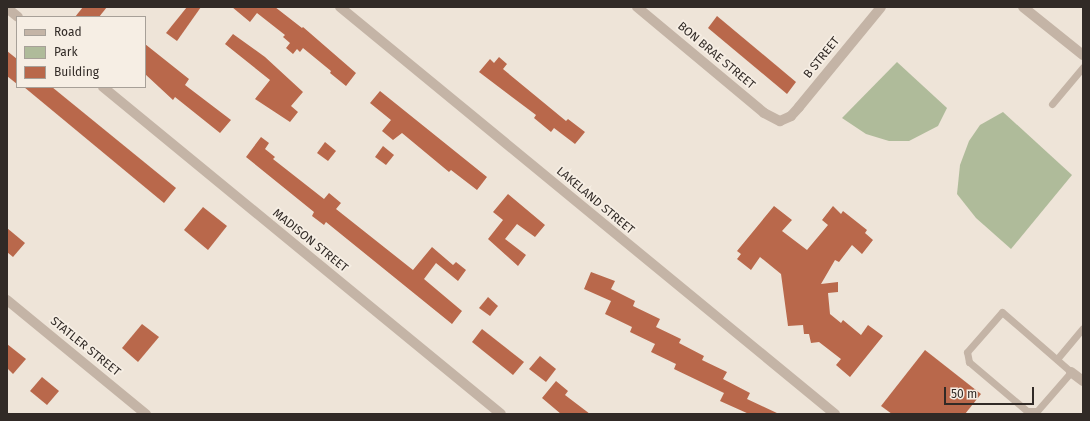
<!DOCTYPE html>
<style>
body{margin:0}
#map{position:relative;width:1090px;height:421px;overflow:hidden;background:#eee4d8;font-family:"Fira Sans",sans-serif}
div>[style]{position:absolute}
.green>*{inset:0;background:#afbb9a}
.building>*{inset:0;background:#b9684b}
.lane>*{height:7px;margin:-3.5px;padding:0 3.5px;transform-origin:3.5px;border-radius:3.5px;background:#c4b4a6}
.street>*{height:10px;margin:-5px;padding:0 5px;transform-origin:5px;border-radius:5px;background:#c4b4a6}
span{translate:-50% -50%;white-space:nowrap;text-align:center;line-height:1.15;-webkit-text-stroke:3.5px #f6eee4;paint-order:stroke}
.street-label{font-size:12px;color:#312a26}
.frame{position:absolute;inset:0;border:8px solid #312a26;pointer-events:none}
.legend{position:absolute;left:16px;top:16px;width:130px;height:72px;box-sizing:border-box;background:#f6eee4;border:1px solid #a7a098;margin:0;padding:5px 7px;list-style:none;font-size:12px;color:#312a26}
.legend li{display:flex;align-items:center;gap:8px;height:20px}
.legend b{width:20px;border:1px solid #a7a098}
.scale{position:absolute;left:944px;top:387px;width:90px;height:18px;box-sizing:border-box;border:2px solid #312a26;border-top:0;padding-left:5px;font-size:12px;line-height:14px;white-space:nowrap;color:#312a26;-webkit-text-stroke:3px #f6eee4;paint-order:stroke}
</style>
<div id="map">
<div class="green">
<div style="clip-path:polygon(897px 62px,947px 108px,938px 126px,909px 141px,889px 141px,866px 134px,842px 118px)"></div>
<div style="clip-path:polygon(1003px 112px,1072px 175px,1011px 249px,976px 218px,957px 194px,960px 165px,969px 141px,980px 125px)"></div>
</div>
<div class="building">
<div style="clip-path:polygon(83px 7px,107px 7px,99px 17px,75px 17px)"></div>
<div style="clip-path:polygon(187px 7px,201px 7px,177px 41px,166px 33px)"></div>
<div style="clip-path:polygon(232px 7px,275px 7px,302px 28px,303px 27px,356px 73px,346px 86px,330px 73px,331px 71px,303px 48px,300px 52px,297px 49px,293px 54px,286px 48px,290px 43px,283px 37px,285px 35px,257px 13px,250px 22px)"></div>
<div style="clip-path:polygon(717px 16px,796px 82px,787px 94px,708px 28px)"></div>
<div style="clip-path:polygon(233px 34px,265px 57px,303px 92px,291px 106px,298px 112px,290px 122px,255px 99px,270px 80px,225px 44px)"></div>
<div style="clip-path:polygon(145px 44px,189px 79px,185px 85px,231px 120px,220px 133px,175px 97px,173px 100px,145px 74px)"></div>
<div style="clip-path:polygon(7px 51px,17px 59px,17px 84px,7px 76px)"></div>
<div style="clip-path:polygon(499px 57px,507px 64px,503px 69px,566px 121px,568px 119px,585px 132px,575px 144px,554px 128px,551px 132px,534px 118px,536px 115px,479px 72px,490px 59px,494px 63px)"></div>
<div style="clip-path:polygon(24px 87px,52px 87px,176px 188px,164px 203px)"></div>
<div style="clip-path:polygon(380px 91px,487px 177px,477px 190px,451px 170px,449px 172px,402px 133px,393px 140px,382px 131px,391px 120px,370px 103px)"></div>
<div style="clip-path:polygon(261px 137px,269px 143px,265px 149px,275px 157px,273px 159px,324px 199px,329px 193px,341px 203px,336px 209px,413px 270px,432px 247px,453px 265px,456px 262px,466px 270px,458px 281px,436px 263px,424px 279px,462px 311px,452px 324px,326px 222px,324px 225px,312px 216px,314px 212px,246px 157px)"></div>
<div style="clip-path:polygon(325px 142px,336px 151px,328px 161px,317px 153px)"></div>
<div style="clip-path:polygon(383px 146px,394px 155px,386px 165px,375px 157px)"></div>
<div style="clip-path:polygon(508px 194px,545px 225px,535px 237px,517px 224px,505px 239px,526px 255px,518px 266px,488px 239px,503px 220px,493px 212px)"></div>
<div style="clip-path:polygon(774px 206px,792px 220px,782px 231px,807px 250px,828px 225px,822px 220px,833px 206px,841px 214px,843px 211px,867px 230px,865px 233px,873px 240px,862px 254px,852px 245px,839px 262px,835px 260px,821px 284px,838px 282px,838px 292px,828px 293px,830px 314px,841px 323px,843px 320px,861px 335px,868px 325px,883px 336px,850px 377px,836px 365px,841px 359px,819px 342px,811px 343px,809px 334px,804px 334px,803px 325px,788px 326px,781px 274px,760px 257px,751px 270px,737px 259px,741px 254px,737px 251px)"></div>
<div style="clip-path:polygon(203px 207px,227px 226px,208px 250px,184px 230px)"></div>
<div style="clip-path:polygon(7px 228px,25px 243px,13px 257px,7px 252px)"></div>
<div style="clip-path:polygon(591px 272px,615px 281px,611px 289px,635px 301px,633px 306px,660px 319px,656px 327px,681px 339px,679px 343px,704px 356px,702px 360px,727px 372px,723px 379px,750px 393px,747px 399px,779px 414px,749px 414px,720px 401px,724px 393px,674px 369px,676px 364px,651px 352px,655px 344px,630px 332px,632px 327px,605px 314px,611px 301px,584px 289px)"></div>
<div style="clip-path:polygon(488px 297px,498px 306px,490px 316px,479px 308px)"></div>
<div style="clip-path:polygon(142px 324px,159px 337px,138px 362px,122px 348px)"></div>
<div style="clip-path:polygon(482px 329px,524px 362px,513px 375px,472px 342px)"></div>
<div style="clip-path:polygon(7px 344px,26px 359px,13px 374px,7px 368px)"></div>
<div style="clip-path:polygon(925px 350px,981px 394px,965px 414px,892px 414px,881px 406px)"></div>
<div style="clip-path:polygon(540px 356px,556px 369px,546px 382px,529px 369px)"></div>
<div style="clip-path:polygon(42px 377px,59px 391px,47px 405px,30px 391px)"></div>
<div style="clip-path:polygon(556px 381px,568px 391px,565px 395px,590px 414px,561px 414px,542px 398px)"></div>
</div>
<div class="lane">
<div style="left:1052px;top:104px;width:48px;rotate:-50deg"></div>
<div style="left:1002px;top:312px;width:91px;rotate:41deg"></div>
<div style="left:1071px;top:372px;width:52px;rotate:131.1deg"></div>
<div style="left:1037px;top:411px;width:10px;rotate:180deg"></div>
<div style="left:1027px;top:411px;width:76px;rotate:-139.8deg"></div>
<div style="left:969px;top:362px;width:10px;rotate:-101deg"></div>
<div style="left:967px;top:352px;width:53px;rotate:-48.8deg"></div>
<div style="left:1057px;top:359px;width:40px;rotate:-50deg"></div>
</div>
<div class="street">
<div style="left:340px;top:7px;width:641px;rotate:39.43deg"></div>
<div style="left:637px;top:7px;width:165px;rotate:39.8deg"></div>
<div style="left:764px;top:113px;width:18px;rotate:27deg"></div>
<div style="left:780px;top:121px;width:12px;rotate:-24deg"></div>
<div style="left:791px;top:116px;width:12px;rotate:-48deg"></div>
<div style="left:799px;top:107px;width:129px;rotate:-50.6deg"></div>
<div style="left:1023px;top:7px;width:77px;rotate:38.7deg"></div>
<div style="left:7px;top:8px;width:14px;rotate:39deg"></div>
<div style="left:103px;top:87px;width:515px;rotate:39.41deg"></div>
<div style="left:7px;top:300px;width:180px;rotate:39.4deg"></div>
<div style="left:1071px;top:372px;width:15px;rotate:37deg"></div>
</div>
<div class="street-label">
<span style="left:716px;top:56px;rotate:40deg">BON BRAE STREET</span>
<span style="left:822px;top:58px;rotate:-51deg">B STREET</span>
<span style="left:595px;top:201px;rotate:40deg">LAKELAND STREET</span>
<span style="left:310px;top:241px;rotate:39deg">MADISON STREET</span>
<span style="left:85px;top:347px;rotate:39deg">STATLER STREET</span>
</div>
<div class="frame"></div>
<ul class="legend">
<li><b style="height:5px;background:#c4b4a6"></b>Road</li>
<li><b style="height:11px;background:#afbb9a"></b>Park</li>
<li><b style="height:11px;background:#b9684b"></b>Building</li>
</ul>
<div class="scale">50 m</div>
</div>
